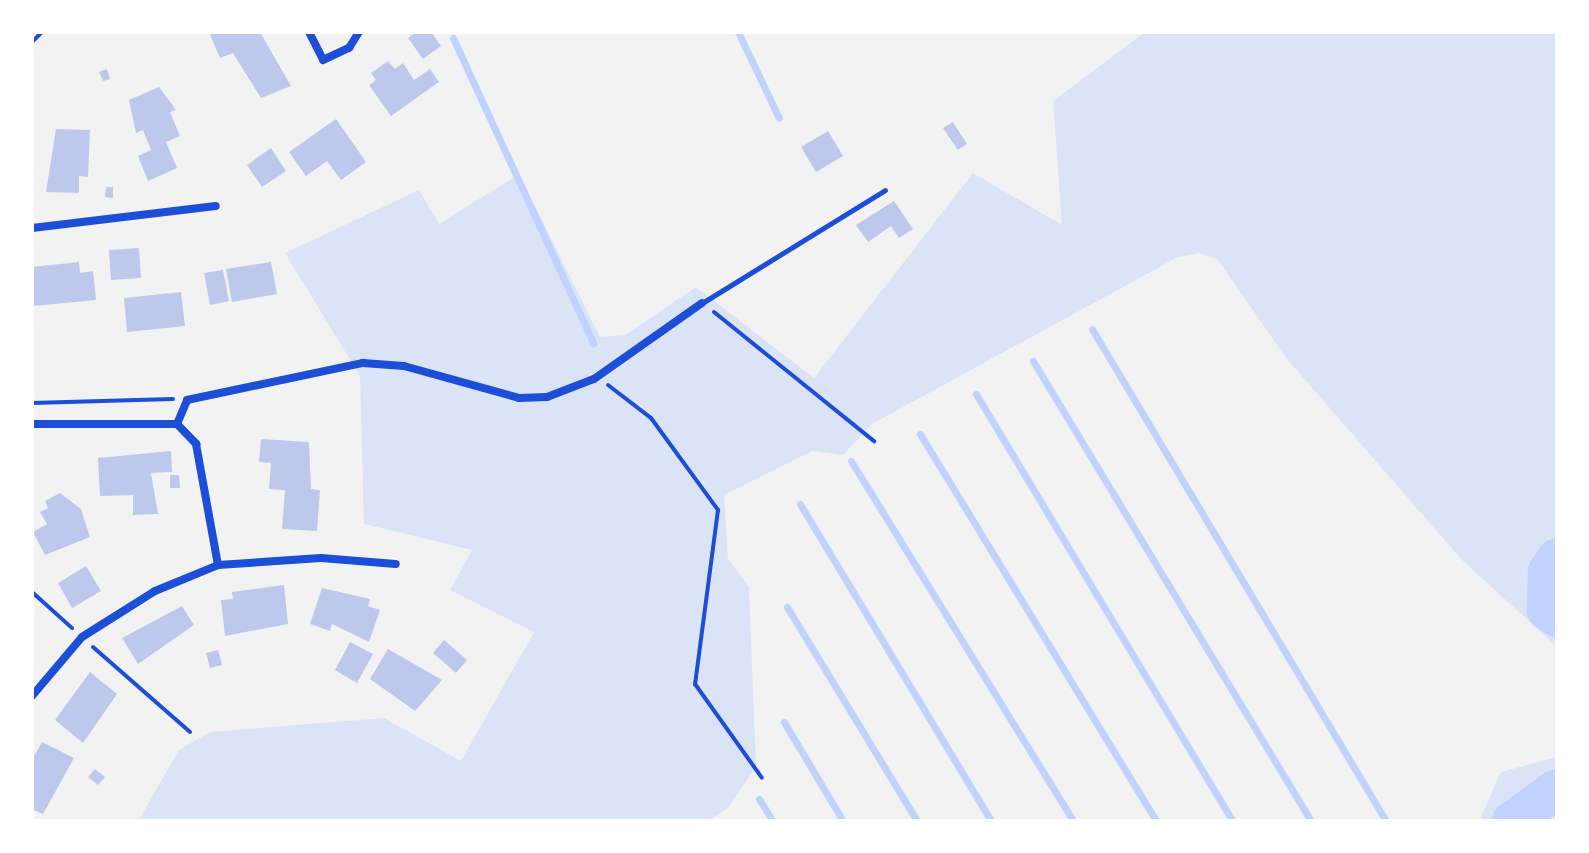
<!DOCTYPE html>
<style>
body{margin:0}
#map{position:relative;width:1589px;height:853px;overflow:hidden;background:#f2f2f2;font-family:"Public Sans",sans-serif}
div>[style]{position:absolute}
.green>*{inset:0;background:#dbe4f7}
.stream>*{height:7px;margin:-3.5px;padding:0 3.5px;transform-origin:3.5px;border-radius:3.5px;background:#bfd3fe}
.river>*{height:40px;margin:-20px;padding:0 20px;transform-origin:20px;border-radius:20px;background:#bfd3fe}
.building>*{inset:0;background:#bdc9ec}
.path>*{height:4px;margin:-2px;padding:0 2px;transform-origin:2px;border-radius:2px;background:#1d4ed8}
.service>*{height:5px;margin:-2.5px;padding:0 2.5px;transform-origin:2.5px;border-radius:2.5px;background:#1d4ed8}
.minor>*{height:8px;margin:-4px;padding:0 4px;transform-origin:4px;border-radius:4px;background:#1d4ed8}
span{translate:-50% -50%;white-space:nowrap;text-align:center;line-height:1.15;-webkit-text-stroke:8px #fff;paint-order:stroke}
.frame{position:absolute;inset:0;border:34px solid #fff;pointer-events:none}
</style>
<div id="map">
<div class="green">
<div style="clip-path:polygon(1145px 32px,1557px 32px,1557px 647px,1462px 560px,1286px 358px,1218px 260px,1200px 253px,1178px 257px,872px 424px,843px 455px,812px 451px,724px 495px,728px 559px,749px 587px,756px 767px,728px 808px,708px 821px,138px 821px,179px 750px,210px 732px,384px 718px,461px 761px,534px 632px,450px 590px,472px 550px,364px 524px,360px 376px,285px 253px,419px 190px,439px 224px,519px 174px,600px 337px,625px 335px,696px 287px,814px 378px,973px 173px,1062px 225px,1053px 101px)"></div>
<div style="clip-path:polygon(1557px 757px,1557px 821px,1479px 821px,1501px 772px)"></div>
</div>
<div class="stream">
<div style="left:738px;top:32px;width:95px;rotate:64.5deg"></div>
<div style="left:453px;top:38px;width:336px;rotate:65.3deg"></div>
<div style="left:1092px;top:329px;width:573px;rotate:59.14deg"></div>
<div style="left:1033px;top:361px;width:537px;rotate:58.85deg"></div>
<div style="left:976px;top:394px;width:498px;rotate:59deg"></div>
<div style="left:920px;top:434px;width:453px;rotate:58.6deg"></div>
<div style="left:851px;top:461px;width:423px;rotate:58.3deg"></div>
<div style="left:800px;top:504px;width:370px;rotate:58.9deg"></div>
<div style="left:787px;top:607px;width:250px;rotate:58.7deg"></div>
<div style="left:784px;top:722px;width:115px;rotate:59.2deg"></div>
<div style="left:759px;top:799px;width:26px;rotate:58deg"></div>
</div>
<div class="river">
<div style="left:1557px;top:558px;width:17px;rotate:123deg"></div>
<div style="left:1548px;top:572px;width:38px;rotate:92deg"></div>
<div style="left:1547px;top:610px;width:12px;rotate:35deg"></div>
<div style="left:1512px;top:821px;width:55px;rotate:-35.4deg"></div>
</div>
<div class="building">
<div style="clip-path:polygon(209px 32px,260px 32px,291px 86px,261px 98px,233px 53px,220px 58px)"></div>
<div style="clip-path:polygon(416px 32px,431px 32px,441px 46px,423px 59px,408px 38px)"></div>
<div style="clip-path:polygon(388px 61px,395px 69px,403px 63px,414px 80px,430px 69px,439px 82px,391px 116px,369px 85px,376px 80px,371px 73px)"></div>
<div style="clip-path:polygon(107px 69px,110px 79px,103px 81px,99px 72px)"></div>
<div style="clip-path:polygon(159px 87px,176px 110px,170px 112px,180px 136px,166px 142px,177px 168px,148px 181px,138px 156px,151px 150px,143px 130px,136px 133px,129px 100px)"></div>
<div style="clip-path:polygon(336px 119px,366px 162px,341px 180px,327px 161px,306px 176px,289px 152px)"></div>
<div style="clip-path:polygon(953px 122px,967px 144px,958px 150px,943px 128px)"></div>
<div style="clip-path:polygon(56px 129px,90px 130px,88px 177px,79px 176px,79px 193px,46px 192px)"></div>
<div style="clip-path:polygon(828px 131px,843px 156px,816px 172px,801px 147px)"></div>
<div style="clip-path:polygon(271px 148px,286px 171px,262px 187px,247px 165px)"></div>
<div style="clip-path:polygon(106px 187px,113px 187px,113px 198px,105px 197px)"></div>
<div style="clip-path:polygon(894px 201px,913px 229px,899px 238px,891px 226px,868px 242px,856px 225px)"></div>
<div style="clip-path:polygon(139px 248px,141px 278px,111px 280px,109px 250px)"></div>
<div style="clip-path:polygon(79px 262px,80px 273px,93px 271px,96px 300px,33px 306px,32px 267px)"></div>
<div style="clip-path:polygon(271px 262px,277px 294px,232px 302px,226px 269px)"></div>
<div style="clip-path:polygon(223px 270px,229px 301px,210px 305px,204px 273px)"></div>
<div style="clip-path:polygon(181px 292px,185px 326px,127px 332px,124px 298px)"></div>
<div style="clip-path:polygon(261px 439px,309px 442px,311px 489px,320px 490px,317px 531px,282px 529px,285px 490px,269px 489px,271px 463px,259px 462px)"></div>
<div style="clip-path:polygon(171px 451px,172px 472px,151px 473px,158px 514px,133px 515px,133px 495px,100px 496px,98px 458px)"></div>
<div style="clip-path:polygon(170px 475px,179px 475px,180px 488px,170px 488px)"></div>
<div style="clip-path:polygon(60px 493px,81px 509px,90px 537px,45px 555px,33px 532px,47px 524px,40px 512px,48px 508px,45px 501px)"></div>
<div style="clip-path:polygon(86px 566px,101px 591px,72px 608px,58px 583px)"></div>
<div style="clip-path:polygon(284px 585px,288px 624px,225px 636px,221px 600px,233px 599px,232px 592px)"></div>
<div style="clip-path:polygon(322px 588px,370px 599px,368px 606px,380px 610px,369px 642px,332px 624px,330px 631px,310px 624px)"></div>
<div style="clip-path:polygon(182px 606px,194px 625px,138px 664px,122px 638px)"></div>
<div style="clip-path:polygon(444px 640px,467px 660px,456px 673px,433px 653px)"></div>
<div style="clip-path:polygon(350px 642px,373px 654px,357px 683px,335px 670px)"></div>
<div style="clip-path:polygon(388px 649px,442px 680px,415px 711px,370px 679px)"></div>
<div style="clip-path:polygon(218px 650px,222px 665px,210px 668px,206px 653px)"></div>
<div style="clip-path:polygon(90px 672px,117px 694px,83px 743px,55px 720px)"></div>
<div style="clip-path:polygon(42px 742px,74px 758px,43px 814px,32px 809px,32px 760px)"></div>
<div style="clip-path:polygon(95px 769px,105px 777px,98px 785px,88px 777px)"></div>
</div>
<div class="path">
<div style="left:32px;top:42px;width:14px;rotate:-45deg"></div>
<div style="left:714px;top:312px;width:206px;rotate:38.9deg"></div>
<div style="left:608px;top:385px;width:54px;rotate:37.5deg"></div>
<div style="left:651px;top:418px;width:114px;rotate:53.9deg"></div>
<div style="left:718px;top:510px;width:176px;rotate:97.5deg"></div>
<div style="left:695px;top:684px;width:115px;rotate:54.5deg"></div>
<div style="left:32px;top:403px;width:141px;rotate:-1.6deg"></div>
<div style="left:32px;top:592px;width:54px;rotate:42deg"></div>
<div style="left:93px;top:647px;width:129px;rotate:41.2deg"></div>
</div>
<div class="service">
<div style="left:702px;top:303px;width:215px;rotate:-31.7deg"></div>
</div>
<div class="minor">
<div style="left:309px;top:32px;width:31px;rotate:63deg"></div>
<div style="left:323px;top:60px;width:29px;rotate:-25deg"></div>
<div style="left:349px;top:48px;width:19px;rotate:-58deg"></div>
<div style="left:32px;top:228px;width:185px;rotate:-6.8deg"></div>
<div style="left:32px;top:424px;width:145px"></div>
<div style="left:177px;top:424px;width:26px;rotate:-67deg"></div>
<div style="left:187px;top:400px;width:180px;rotate:-11.9deg"></div>
<div style="left:363px;top:363px;width:41px;rotate:4.2deg"></div>
<div style="left:404px;top:366px;width:119px;rotate:15.5deg"></div>
<div style="left:519px;top:398px;width:28px;rotate:-2deg"></div>
<div style="left:547px;top:397px;width:50px;rotate:-21deg"></div>
<div style="left:594px;top:379px;width:132px;rotate:-35.1deg"></div>
<div style="left:177px;top:424px;width:28px;rotate:46deg"></div>
<div style="left:196px;top:444px;width:123px;rotate:79.7deg"></div>
<div style="left:32px;top:696px;width:77px;rotate:-49.7deg"></div>
<div style="left:82px;top:637px;width:86px;rotate:-32.2deg"></div>
<div style="left:155px;top:591px;width:68px;rotate:-22.4deg"></div>
<div style="left:218px;top:565px;width:103px;rotate:-3.9deg"></div>
<div style="left:321px;top:558px;width:75px;rotate:4.6deg"></div>
</div>
<div class="frame"></div>
</div>
